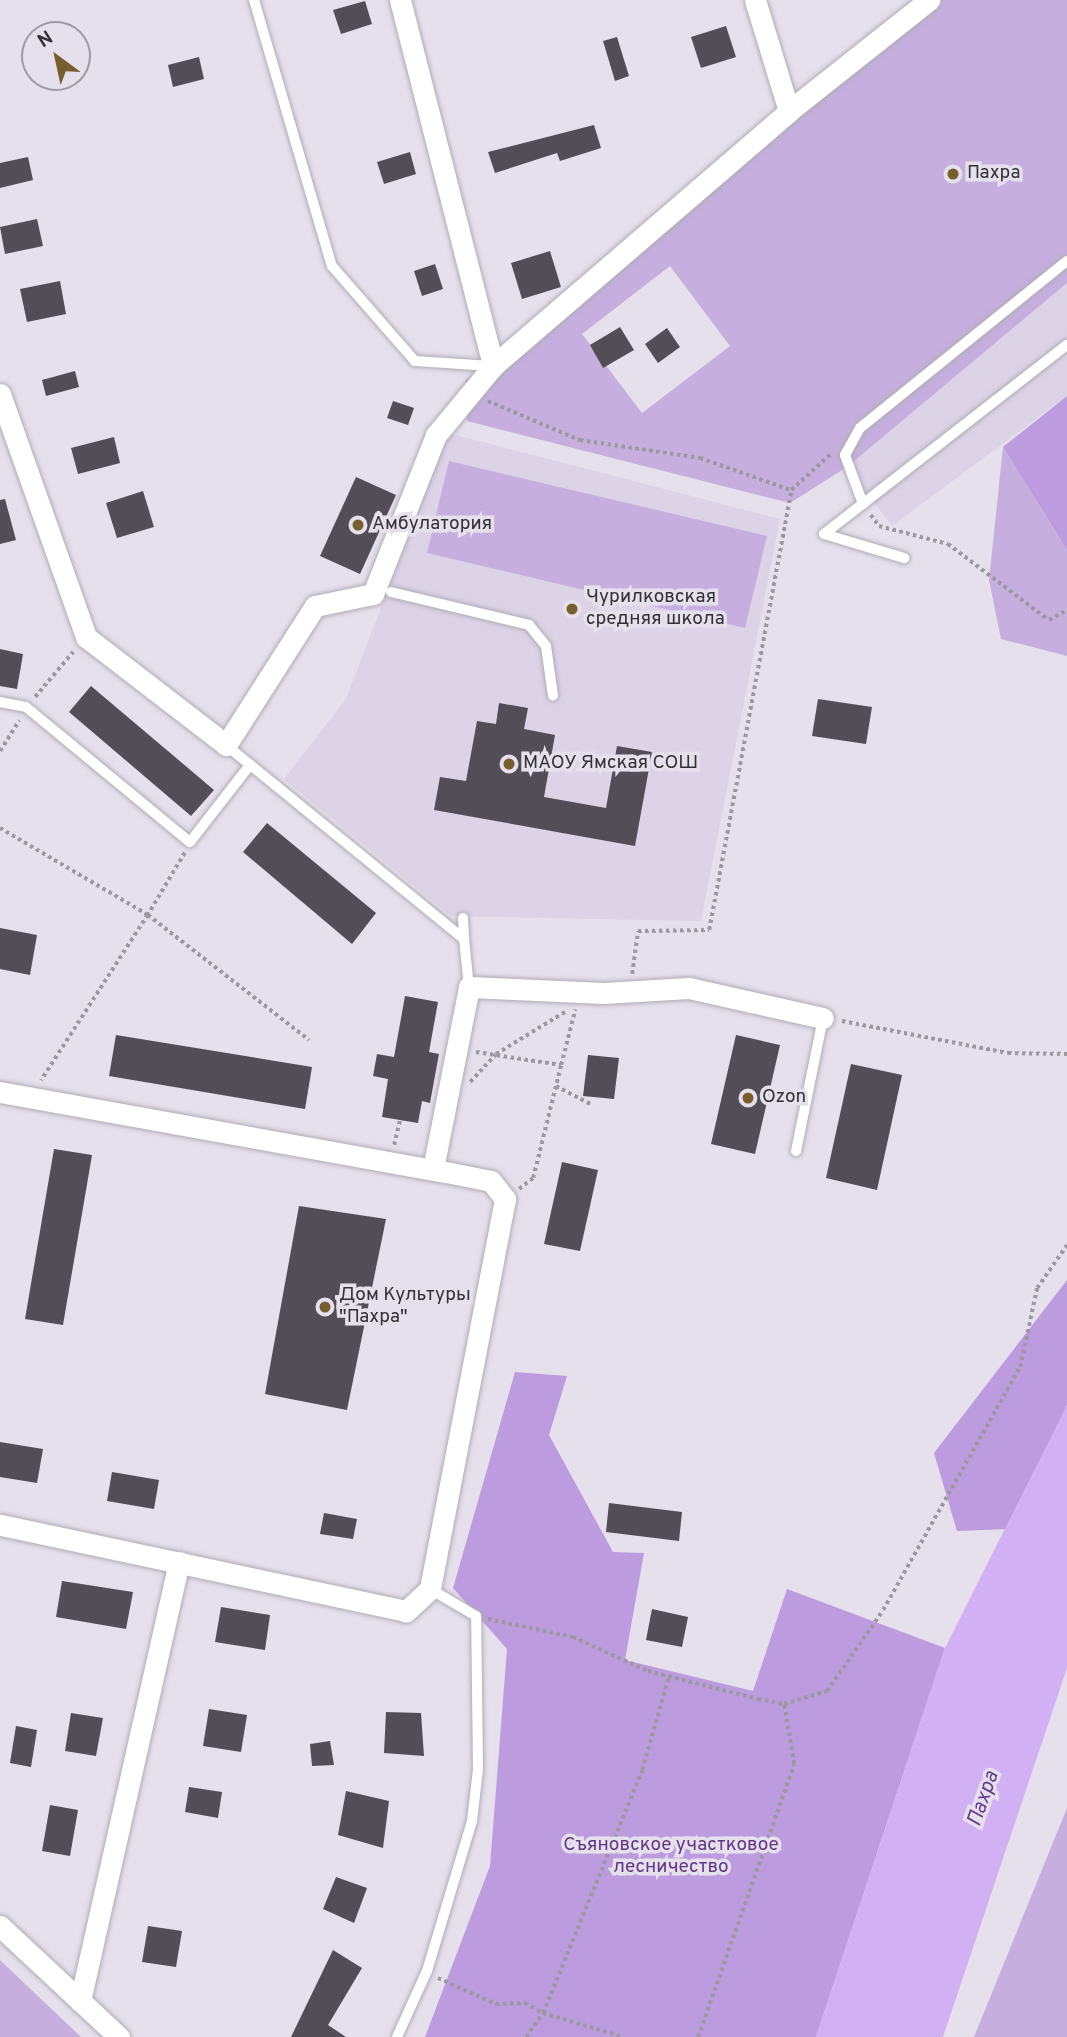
<!DOCTYPE html>
<meta charset="utf-8">
<style>
body{margin:0}
#map{position:relative;width:1067px;height:2037px;overflow:hidden;background:#e5e0ec;font-family:Overpass,sans-serif}
div>[style]{position:absolute}
.built>*{inset:0;background:#dcd3e6}
.green>*{inset:0;background:#c6afde}
.forest>*{inset:0;background:#bc9bde}
.water>*{inset:0;background:#d2b0f4}
.building>*{inset:0;background:#524d57}
.path>*{height:3.5px;margin-top:-1.75px;transform-origin:0;background:repeating-linear-gradient(90deg,#9b98a0 0 3.5px,transparent 0 7px)}
.roads{filter:drop-shadow(0 0 2px #b1acb7) drop-shadow(0 0 2px #b1acb7)}
.service>*{height:10px;margin:-5px;padding:0 5px;transform-origin:5px;border-radius:5px;background:#fff}
.minor>*{height:21px;margin:-10.5px;padding:0 10.5px;transform-origin:10.5px;border-radius:10.5px;background:#fff}
.dots>*{width:19px;height:19px;translate:-50% -50%;box-sizing:border-box;border:4px solid #e5e0ec;border-radius:50%}
span{translate:-50% -50%;white-space:nowrap;text-align:center;line-height:1.15;-webkit-text-stroke:7px #e5e0ec;paint-order:stroke}
.poi-label{font-size:19px;color:#333135}
.left{translate:0 -50%;text-align:left}
.park-label{font-size:19px;color:#613685}
.water-label{font-size:21px;color:#683c8c;font-style:italic}
.north{position:absolute;left:21px;top:21px;width:70px;height:70px;box-sizing:border-box;background:#e5e0ec;border:2px solid #9e9aa3;border-radius:50%;rotate:327deg;font-size:19px;font-weight:700;line-height:28px;text-align:center;color:#333135}
.north::after{content:'';display:block;margin:auto;width:24px;height:32px;background:#765e2f;clip-path:polygon(50% 0,100% 100%,50% 72%,0 100%)}
</style>
<div id="map">
<div class="built">
<div style="clip-path:polygon(1067px 283px,1067px 396px,892px 526px,847px 467px)"></div>
<div style="clip-path:polygon(448px 433px,780px 519px,701px 921px,451px 916px,284px 779px,346px 699px)"></div>
</div>
<div class="green">
<div style="clip-path:polygon(evenodd,924px 0,1067px 0,1067px 283px,847px 467px,790px 503px,467px 421px,465px 381px,924px 0,670px 266px,730px 346px,642px 413px,582px 334px,670px 266px)"></div>
<div style="clip-path:polygon(1003px 447px,1067px 550px,1067px 656px,1001px 639px,989px 580px)"></div>
<div style="clip-path:polygon(449px 461px,767px 536px,745px 628px,427px 553px)"></div>
<div style="clip-path:polygon(1067px 1808px,1067px 2037px,974px 2037px)"></div>
<div style="clip-path:polygon(0 1960px,81px 2037px,0 2037px)"></div>
</div>
<div class="forest">
<div style="clip-path:polygon(1067px 396px,1067px 550px,1003px 447px)"></div>
<div style="clip-path:polygon(1067px 1280px,1067px 1405px,1008px 1529px,957px 1531px,934px 1453px)"></div>
<div style="clip-path:polygon(515px 1372px,567px 1376px,549px 1435px,613px 1552px,644px 1553px,625px 1660px,753px 1691px,787px 1589px,945px 1648px,816px 2037px,425px 2037px,490px 1866px,507px 1649px,453px 1588px)"></div>
</div>
<div class="water">
<div style="clip-path:polygon(1067px 1405px,1067px 1668px,943px 2037px,816px 2037px,945px 1648px)"></div>
</div>
<div class="building">
<div style="clip-path:polygon(365px 1px,372px 24px,341px 34px,333px 10px)"></div>
<div style="clip-path:polygon(726px 26px,736px 57px,701px 68px,691px 37px)"></div>
<div style="clip-path:polygon(617px 37px,629px 76px,615px 81px,603px 41px)"></div>
<div style="clip-path:polygon(199px 57px,204px 79px,173px 87px,168px 65px)"></div>
<div style="clip-path:polygon(594px 125px,601px 148px,560px 161px,557px 153px,495px 173px,488px 152px)"></div>
<div style="clip-path:polygon(410px 152px,416px 174px,384px 184px,377px 162px)"></div>
<div style="clip-path:polygon(28px 157px,33px 180px,0 188px,0 163px)"></div>
<div style="clip-path:polygon(37px 219px,43px 246px,5px 254px,0 227px)"></div>
<div style="clip-path:polygon(550px 251px,561px 287px,522px 299px,511px 263px)"></div>
<div style="clip-path:polygon(435px 264px,443px 289px,422px 296px,414px 271px)"></div>
<div style="clip-path:polygon(60px 281px,66px 314px,27px 322px,20px 289px)"></div>
<div style="clip-path:polygon(620px 327px,634px 350px,603px 368px,590px 345px)"></div>
<div style="clip-path:polygon(667px 328px,680px 347px,658px 363px,645px 344px)"></div>
<div style="clip-path:polygon(75px 371px,79px 387px,46px 396px,42px 380px)"></div>
<div style="clip-path:polygon(393px 401px,414px 408px,408px 425px,387px 418px)"></div>
<div style="clip-path:polygon(114px 437px,120px 463px,78px 474px,71px 448px)"></div>
<div style="clip-path:polygon(356px 477px,396px 495px,360px 574px,320px 556px)"></div>
<div style="clip-path:polygon(143px 491px,154px 527px,117px 538px,106px 503px)"></div>
<div style="clip-path:polygon(5px 499px,16px 540px,0 544px,0 500px)"></div>
<div style="clip-path:polygon(0 649px,23px 654px,17px 689px,0 686px)"></div>
<div style="clip-path:polygon(91px 686px,214px 790px,191px 816px,69px 712px)"></div>
<div style="clip-path:polygon(818px 699px,872px 707px,866px 744px,812px 736px)"></div>
<div style="clip-path:polygon(499px 703px,528px 708px,524px 729px,555px 735px,544px 797px,606px 808px,617px 746px,652px 752px,635px 846px,434px 810px,440px 777px,466px 781px,477px 721px,496px 724px)"></div>
<div style="clip-path:polygon(267px 823px,376px 913px,352px 944px,243px 852px)"></div>
<div style="clip-path:polygon(0 928px,37px 935px,30px 975px,0 969px)"></div>
<div style="clip-path:polygon(405px 996px,438px 1002px,429px 1052px,439px 1054px,430px 1103px,422px 1101px,418px 1123px,382px 1117px,388px 1079px,373px 1076px,377px 1054px,394px 1057px)"></div>
<div style="clip-path:polygon(116px 1035px,312px 1067px,305px 1109px,109px 1076px)"></div>
<div style="clip-path:polygon(736px 1035px,780px 1045px,755px 1154px,711px 1144px)"></div>
<div style="clip-path:polygon(588px 1055px,619px 1058px,614px 1099px,583px 1096px)"></div>
<div style="clip-path:polygon(851px 1064px,902px 1075px,877px 1190px,826px 1178px)"></div>
<div style="clip-path:polygon(54px 1149px,92px 1155px,63px 1325px,25px 1319px)"></div>
<div style="clip-path:polygon(562px 1162px,598px 1170px,580px 1251px,544px 1244px)"></div>
<div style="clip-path:polygon(299px 1206px,386px 1219px,347px 1410px,265px 1394px)"></div>
<div style="clip-path:polygon(0 1442px,43px 1449px,37px 1483px,0 1477px)"></div>
<div style="clip-path:polygon(112px 1472px,159px 1480px,154px 1509px,107px 1501px)"></div>
<div style="clip-path:polygon(609px 1503px,682px 1512px,679px 1541px,606px 1532px)"></div>
<div style="clip-path:polygon(324px 1513px,357px 1519px,353px 1539px,320px 1534px)"></div>
<div style="clip-path:polygon(62px 1581px,133px 1592px,126px 1629px,56px 1617px)"></div>
<div style="clip-path:polygon(221px 1607px,270px 1615px,265px 1650px,215px 1642px)"></div>
<div style="clip-path:polygon(652px 1609px,688px 1617px,682px 1647px,646px 1640px)"></div>
<div style="clip-path:polygon(209px 1709px,247px 1715px,241px 1752px,203px 1746px)"></div>
<div style="clip-path:polygon(386px 1712px,421px 1713px,424px 1756px,384px 1753px)"></div>
<div style="clip-path:polygon(71px 1713px,103px 1718px,96px 1756px,65px 1751px)"></div>
<div style="clip-path:polygon(16px 1726px,37px 1730px,31px 1767px,10px 1763px)"></div>
<div style="clip-path:polygon(330px 1741px,334px 1765px,312px 1766px,310px 1744px)"></div>
<div style="clip-path:polygon(189px 1787px,222px 1792px,218px 1818px,185px 1812px)"></div>
<div style="clip-path:polygon(346px 1791px,389px 1801px,383px 1848px,338px 1835px)"></div>
<div style="clip-path:polygon(50px 1805px,78px 1810px,70px 1856px,42px 1851px)"></div>
<div style="clip-path:polygon(336px 1877px,367px 1888px,354px 1923px,323px 1909px)"></div>
<div style="clip-path:polygon(148px 1926px,182px 1931px,176px 1967px,142px 1962px)"></div>
<div style="clip-path:polygon(333px 1950px,362px 1968px,328px 2025px,346px 2037px,291px 2037px)"></div>
</div>
<div class="path">
<div style="left:488px;top:401px;width:100px;rotate:23deg"></div>
<div style="left:580px;top:440px;width:121px;rotate:8.5deg"></div>
<div style="left:700px;top:458px;width:96px;rotate:19.4deg"></div>
<div style="left:791px;top:490px;width:55px;rotate:-42.1deg"></div>
<div style="left:871px;top:515px;width:14px;rotate:54deg"></div>
<div style="left:879px;top:526px;width:71px;rotate:14.6deg"></div>
<div style="left:948px;top:544px;width:126px;rotate:37deg"></div>
<div style="left:1049px;top:620px;width:21px;rotate:-29deg"></div>
<div style="left:35px;top:697px;width:59px;rotate:-49.8deg"></div>
<div style="left:0;top:751px;width:36px;rotate:-58deg"></div>
<div style="left:0;top:828px;width:172px;rotate:30.4deg"></div>
<div style="left:148px;top:915px;width:197px;rotate:122.8deg"></div>
<div style="left:185px;top:853px;width:72px;rotate:120.8deg"></div>
<div style="left:148px;top:915px;width:204px;rotate:37.8deg"></div>
<div style="left:632px;top:974px;width:43px;rotate:-82.1deg"></div>
<div style="left:638px;top:931px;width:71px;rotate:-0.8deg"></div>
<div style="left:709px;top:930px;width:448px;rotate:-79.4deg"></div>
<div style="left:842px;top:1021px;width:169px;rotate:10.9deg"></div>
<div style="left:1008px;top:1053px;width:59px;rotate:1deg"></div>
<div style="left:476px;top:1052px;width:86px;rotate:8.7deg"></div>
<div style="left:561px;top:1065px;width:57px;rotate:-75.7deg"></div>
<div style="left:470px;top:1082px;width:38px;rotate:-47deg"></div>
<div style="left:496px;top:1054px;width:84px;rotate:-31.4deg"></div>
<div style="left:556px;top:1086px;width:41px;rotate:27.8deg"></div>
<div style="left:394px;top:1145px;width:26px;rotate:-77deg"></div>
<div style="left:519px;top:1189px;width:18px;rotate:-38deg"></div>
<div style="left:533px;top:1178px;width:116px;rotate:-76.1deg"></div>
<div style="left:488px;top:1619px;width:87px;rotate:12deg"></div>
<div style="left:573px;top:1637px;width:82px;rotate:24.4deg"></div>
<div style="left:648px;top:1671px;width:114px;rotate:14.3deg"></div>
<div style="left:758px;top:1699px;width:26px;rotate:11deg"></div>
<div style="left:784px;top:1704px;width:45px;rotate:-16.8deg"></div>
<div style="left:827px;top:1691px;width:98px;rotate:-55.3deg"></div>
<div style="left:883px;top:1610px;width:279px;rotate:-60.6deg"></div>
<div style="left:1020px;top:1367px;width:81px;rotate:-77.9deg"></div>
<div style="left:1037px;top:1288px;width:52px;rotate:-55.1deg"></div>
<div style="left:438px;top:1978px;width:64px;rotate:24.1deg"></div>
<div style="left:496px;top:2004px;width:29px;rotate:-2deg"></div>
<div style="left:525px;top:2003px;width:21px;rotate:29deg"></div>
<div style="left:543px;top:2013px;width:262px;rotate:-67.8deg"></div>
<div style="left:642px;top:1770px;width:98px;rotate:-74deg"></div>
<div style="left:526px;top:2037px;width:29px;rotate:-55deg"></div>
<div style="left:543px;top:2013px;width:84px;rotate:16.7deg"></div>
<div style="left:698px;top:2037px;width:289px;rotate:-70.6deg"></div>
<div style="left:794px;top:1764px;width:61px;rotate:-99.5deg"></div>
</div>
<div class="roads">
<div class="service">
<div style="left:254px;top:0;width:277px;rotate:73.7deg"></div>
<div style="left:332px;top:266px;width:126px;rotate:48.9deg"></div>
<div style="left:415px;top:361px;width:77px;rotate:3.7deg"></div>
<div style="left:863px;top:504px;width:52px;rotate:-110.2deg"></div>
<div style="left:845px;top:455px;width:31px;rotate:-61deg"></div>
<div style="left:860px;top:428px;width:266px;rotate:-38.9deg"></div>
<div style="left:824px;top:534px;width:308px;rotate:-37.9deg"></div>
<div style="left:824px;top:534px;width:84px;rotate:16.7deg"></div>
<div style="left:391px;top:592px;width:142px;rotate:13.4deg"></div>
<div style="left:529px;top:625px;width:27px;rotate:51deg"></div>
<div style="left:546px;top:646px;width:50px;rotate:82deg"></div>
<div style="left:0;top:702px;width:26px;rotate:11deg"></div>
<div style="left:26px;top:707px;width:212px;rotate:39.5deg"></div>
<div style="left:190px;top:842px;width:98px;rotate:-52.1deg"></div>
<div style="left:226px;top:745px;width:307px;rotate:39.2deg"></div>
<div style="left:464px;top:939px;width:48px;rotate:84.1deg"></div>
<div style="left:463px;top:918px;width:21px;rotate:87deg"></div>
<div style="left:796px;top:1151px;width:136px;rotate:-78.5deg"></div>
<div style="left:397px;top:2037px;width:72px;rotate:-65.6deg"></div>
<div style="left:427px;top:1971px;width:157px;rotate:-73.3deg"></div>
<div style="left:472px;top:1821px;width:52px;rotate:-83.4deg"></div>
<div style="left:478px;top:1769px;width:153px;rotate:-90.7deg"></div>
<div style="left:476px;top:1616px;width:53px;rotate:-149.6deg"></div>
</div>
<div class="minor">
<div style="left:400px;top:0;width:378px;rotate:75.7deg"></div>
<div style="left:755px;top:0;width:116px;rotate:73deg"></div>
<div style="left:0;top:394px;width:258px;rotate:70.5deg"></div>
<div style="left:86px;top:637px;width:177px;rotate:37.6deg"></div>
<div style="left:226px;top:745px;width:165px;rotate:-57.4deg"></div>
<div style="left:315px;top:606px;width:59px;rotate:-11.7deg"></div>
<div style="left:373px;top:594px;width:171px;rotate:-68.4deg"></div>
<div style="left:436px;top:435px;width:89px;rotate:-50.4deg"></div>
<div style="left:493px;top:366px;width:391px;rotate:-40.7deg"></div>
<div style="left:789px;top:111px;width:179px;rotate:-38.4deg"></div>
<div style="left:0;top:1092px;width:453px;rotate:10.2deg"></div>
<div style="left:446px;top:1172px;width:46px;rotate:11.3deg"></div>
<div style="left:491px;top:1181px;width:23px;rotate:52deg"></div>
<div style="left:505px;top:1199px;width:397px;rotate:100.9deg"></div>
<div style="left:430px;top:1589px;width:33px;rotate:137deg"></div>
<div style="left:406px;top:1611px;width:415px;rotate:-168deg"></div>
<div style="left:433px;top:1169px;width:186px;rotate:-78.8deg"></div>
<div style="left:469px;top:987px;width:135px;rotate:2.5deg"></div>
<div style="left:604px;top:993px;width:85px;rotate:-3.4deg"></div>
<div style="left:689px;top:988px;width:137px;rotate:12.6deg"></div>
<div style="left:0;top:1926px;width:163px;rotate:43deg"></div>
<div style="left:80px;top:2001px;width:450px;rotate:-77.3deg"></div>
</div>
</div>
<div class="dots">
<div style="left:953px;top:174px;background:#765e2f"></div>
<div style="left:358px;top:525px;background:#765e2f"></div>
<div style="left:572px;top:609px;background:#765e2f"></div>
<div style="left:509px;top:764px;background:#765e2f"></div>
<div style="left:748px;top:1098px;background:#765e2f"></div>
<div style="left:325px;top:1307px;background:#765e2f"></div>
</div>
<div class="poi-label">
<span class="left" style="left:967px;top:174px">Пахра</span>
<span class="left" style="left:372px;top:525px">Амбулатория</span>
<span class="left" style="left:586px;top:609px">Чурилковская<br>средняя школа</span>
<span class="left" style="left:523px;top:764px">МАОУ Ямская СОШ</span>
<span class="left" style="left:762px;top:1098px">Ozon</span>
<span class="left" style="left:339px;top:1307px">Дом Культуры<br>"Пахра"</span>
</div>
<div class="park-label">
<span style="left:671px;top:1857px">Съяновское участковое<br>лесничество</span>
</div>
<div class="water-label">
<span style="left:984px;top:1799px;rotate:-71deg">Пахра</span>
</div>
<div class="north">N</div>
</div>
